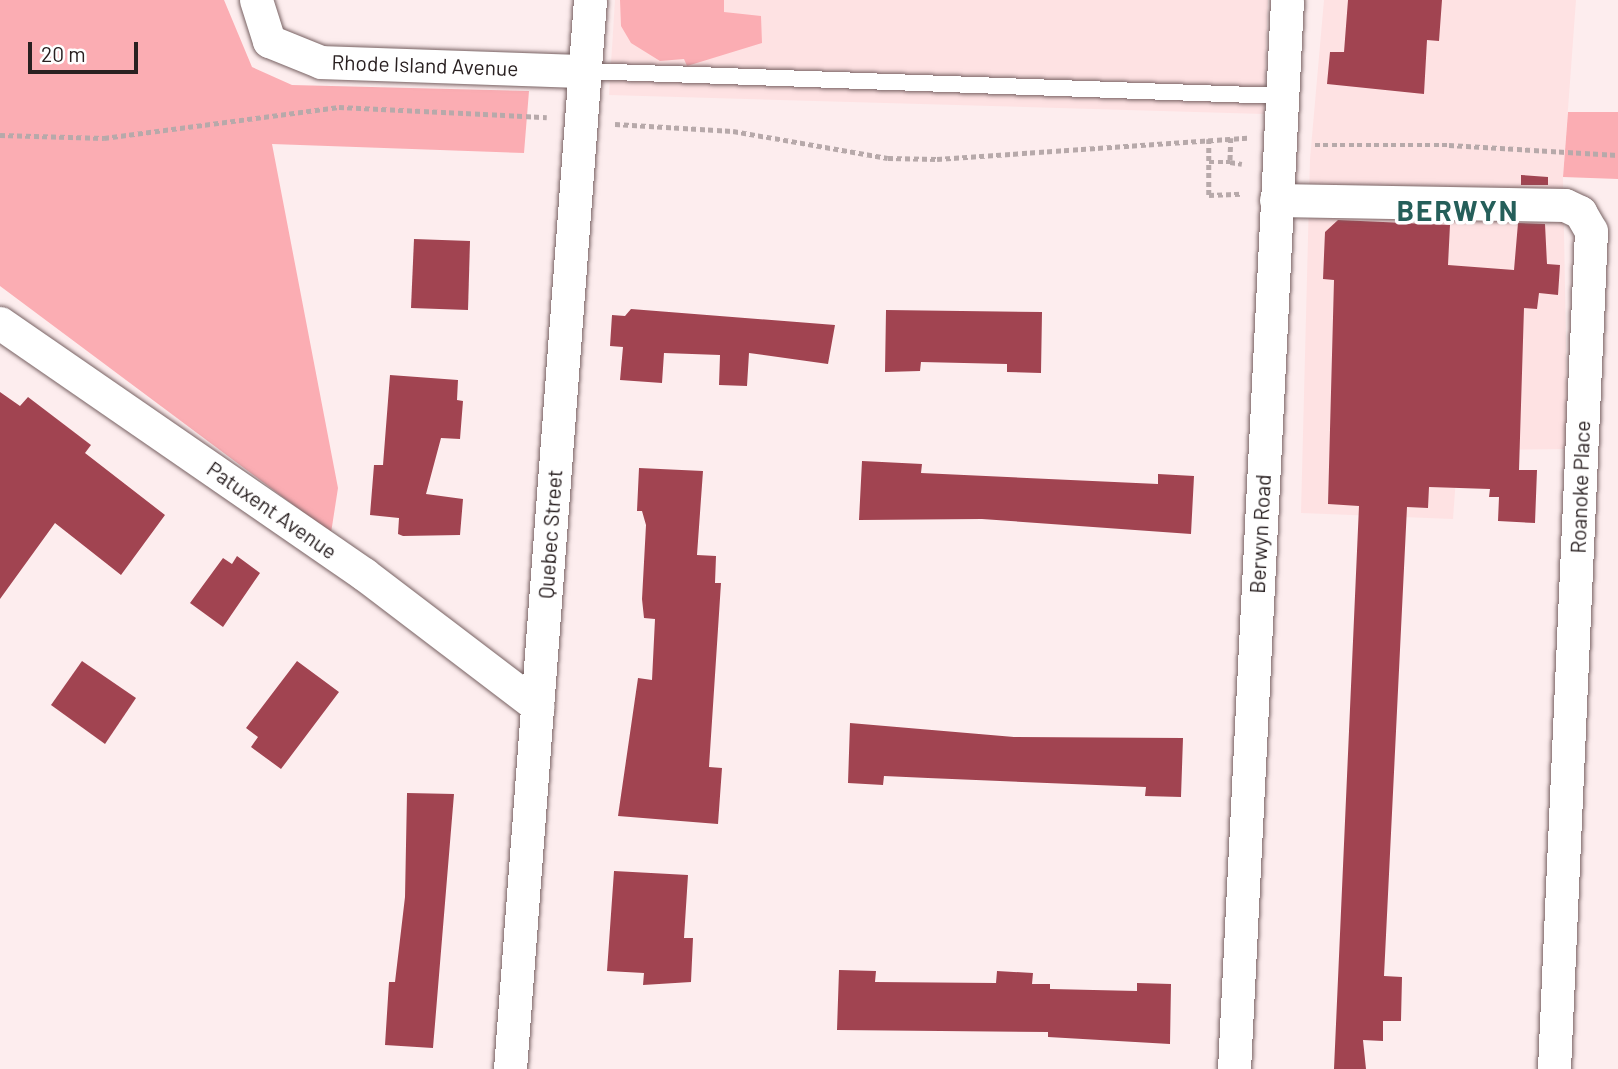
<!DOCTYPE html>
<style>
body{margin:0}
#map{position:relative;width:1618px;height:1069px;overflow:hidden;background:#fdedee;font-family:Barlow,sans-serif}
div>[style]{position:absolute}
.built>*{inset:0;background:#fee2e3}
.green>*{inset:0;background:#fbadb3}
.building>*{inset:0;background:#a14451}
.path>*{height:4.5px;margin-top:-2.25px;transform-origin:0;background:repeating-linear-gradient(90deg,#b7a9aa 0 5px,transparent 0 8.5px)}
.roads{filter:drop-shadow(0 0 2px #776162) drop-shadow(0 0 2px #776162)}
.lane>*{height:16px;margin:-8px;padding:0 8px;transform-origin:8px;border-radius:8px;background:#fff}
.street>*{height:33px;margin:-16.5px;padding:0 16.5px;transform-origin:16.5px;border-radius:16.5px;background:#fff}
span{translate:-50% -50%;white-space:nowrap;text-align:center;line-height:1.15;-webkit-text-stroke:7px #fff;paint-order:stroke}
.street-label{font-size:21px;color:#292021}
.district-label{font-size:28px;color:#255f5a;font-weight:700;letter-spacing:2px}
.scale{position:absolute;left:28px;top:42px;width:110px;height:32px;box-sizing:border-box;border:4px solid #292021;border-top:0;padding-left:9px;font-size:21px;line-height:24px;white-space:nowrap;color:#292021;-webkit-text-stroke:5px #fff;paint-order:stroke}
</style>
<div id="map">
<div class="built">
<div style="clip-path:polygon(615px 0,1268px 0,1264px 114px,609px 95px)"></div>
<div style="clip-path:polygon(1324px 0,1576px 0,1563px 177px,1568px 449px,1458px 450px,1453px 519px,1301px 513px,1310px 159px)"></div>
</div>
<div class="green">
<div style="clip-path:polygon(0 0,224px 0,252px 67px,292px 85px,529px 91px,524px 153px,272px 144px,338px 488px,331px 533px,0 286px)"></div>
<div style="clip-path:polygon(620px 0,724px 0,724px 12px,761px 16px,762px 43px,687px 66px,684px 59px,660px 61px,631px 43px,621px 26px)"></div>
<div style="clip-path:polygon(1568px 112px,1618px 112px,1618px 179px,1563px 177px)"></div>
</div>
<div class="building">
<div style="clip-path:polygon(1348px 0,1442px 0,1439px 41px,1427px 40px,1424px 94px,1327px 84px,1330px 52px,1344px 52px)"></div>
<div style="clip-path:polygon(1521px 175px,1548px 177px,1548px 185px,1521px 185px)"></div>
<div style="clip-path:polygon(1338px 220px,1450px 225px,1448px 265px,1514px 270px,1518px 223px,1545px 224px,1547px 264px,1560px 265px,1558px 295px,1539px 293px,1537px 309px,1524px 308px,1519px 470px,1537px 470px,1535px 523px,1498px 521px,1499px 497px,1489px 497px,1490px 489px,1429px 487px,1428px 508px,1407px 507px,1384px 976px,1402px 977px,1401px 1021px,1383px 1021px,1383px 1041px,1363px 1040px,1366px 1069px,1334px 1069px,1359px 506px,1328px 504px,1334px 280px,1323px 279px,1325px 232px)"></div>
<div style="clip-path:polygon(414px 239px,470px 241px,468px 310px,411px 308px)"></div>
<div style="clip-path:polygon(631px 309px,835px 325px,828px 364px,749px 353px,747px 386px,719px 385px,720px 355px,664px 353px,662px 383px,620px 380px,623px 347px,610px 346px,612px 315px,625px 316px)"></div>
<div style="clip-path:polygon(886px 310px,1042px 312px,1041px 373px,1007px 372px,1007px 364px,921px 362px,920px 371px,885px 372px)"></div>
<div style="clip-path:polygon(390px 375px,458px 380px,457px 400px,463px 401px,460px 439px,441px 438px,426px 494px,463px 499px,460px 535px,403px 536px,398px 534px,399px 518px,370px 515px,374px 465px,383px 465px)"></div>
<div style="clip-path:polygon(0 392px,20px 406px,28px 397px,91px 445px,85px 453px,165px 515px,121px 575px,55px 523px,0 599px)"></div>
<div style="clip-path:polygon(862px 461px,922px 464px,921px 473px,1158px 484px,1158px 474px,1194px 476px,1191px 534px,982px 519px,859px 520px)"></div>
<div style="clip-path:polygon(639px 468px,703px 471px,697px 555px,716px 556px,715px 583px,721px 583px,709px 767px,722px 768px,718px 824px,618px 816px,638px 678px,652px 680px,655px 619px,644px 618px,642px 599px,646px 525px,642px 511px,637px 511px)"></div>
<div style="clip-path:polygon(237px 556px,260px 573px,223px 627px,190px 603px,223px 558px,232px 564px)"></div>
<div style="clip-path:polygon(82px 661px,136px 698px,105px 744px,51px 705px)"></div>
<div style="clip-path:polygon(297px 661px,339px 692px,281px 769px,251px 747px,258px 737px,246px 728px)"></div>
<div style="clip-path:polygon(850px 723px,1014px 737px,1183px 738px,1181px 797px,1145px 796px,1146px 787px,928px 778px,884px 776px,883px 785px,848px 783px)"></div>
<div style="clip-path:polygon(407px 793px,454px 794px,433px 1048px,385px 1045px,389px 982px,395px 982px,405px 897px)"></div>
<div style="clip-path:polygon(614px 871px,688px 875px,684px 938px,693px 938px,691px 982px,643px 985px,644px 973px,607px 971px)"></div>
<div style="clip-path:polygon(839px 970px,876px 971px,875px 982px,996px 983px,997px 971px,1033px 973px,1032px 984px,1050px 984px,1050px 989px,1137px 991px,1137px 983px,1171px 984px,1170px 1044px,1048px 1037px,1048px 1032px,837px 1030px)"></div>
</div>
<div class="path">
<div style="left:615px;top:124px;width:118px;rotate:3.4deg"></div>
<div style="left:733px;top:131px;width:157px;rotate:9.9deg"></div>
<div style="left:888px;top:158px;width:49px;rotate:1.2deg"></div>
<div style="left:937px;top:159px;width:311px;rotate:-3.9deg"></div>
<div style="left:0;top:135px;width:104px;rotate:1.7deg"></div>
<div style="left:104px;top:138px;width:237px;rotate:-7.5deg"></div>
<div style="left:339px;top:107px;width:208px;rotate:2.8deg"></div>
<div style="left:1231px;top:138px;width:24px;rotate:92deg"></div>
<div style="left:1230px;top:162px;width:12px;rotate:9deg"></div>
<div style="left:1209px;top:139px;width:56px;rotate:90deg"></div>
<div style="left:1209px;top:195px;width:33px;rotate:-2deg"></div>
<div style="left:1315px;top:145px;width:134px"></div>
<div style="left:1449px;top:145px;width:169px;rotate:3.4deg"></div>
<div style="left:1209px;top:162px;width:21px"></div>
</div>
<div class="roads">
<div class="lane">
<div style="left:585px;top:71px;width:695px;rotate:2.06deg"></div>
</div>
<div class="street">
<div style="left:256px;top:0;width:43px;rotate:72.4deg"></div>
<div style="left:269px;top:41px;width:56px;rotate:22deg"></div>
<div style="left:321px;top:62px;width:264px;rotate:2deg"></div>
<div style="left:1276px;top:200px;width:289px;rotate:1deg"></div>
<div style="left:1565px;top:205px;width:17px;rotate:25deg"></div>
<div style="left:1580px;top:212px;width:22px;rotate:60deg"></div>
<div style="left:1591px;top:231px;width:839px;rotate:92.53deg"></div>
<div style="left:0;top:323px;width:442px;rotate:34.6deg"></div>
<div style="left:364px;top:574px;width:218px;rotate:37.3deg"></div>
<div style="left:510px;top:1069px;width:1072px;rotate:-85.72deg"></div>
<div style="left:1234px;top:1069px;width:1070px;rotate:-87.16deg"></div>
</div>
</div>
<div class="street-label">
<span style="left:425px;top:65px;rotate:2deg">Rhode Island Avenue</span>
<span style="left:1580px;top:487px;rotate:-88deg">Roanoke Place</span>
<span style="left:272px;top:510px;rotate:35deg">Patuxent Avenue</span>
<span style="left:550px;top:534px;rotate:-86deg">Quebec Street</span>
<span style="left:1260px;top:534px;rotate:-87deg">Berwyn Road</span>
</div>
<div class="district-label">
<span style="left:1458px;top:210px">BERWYN</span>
</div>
<div class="scale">20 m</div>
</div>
